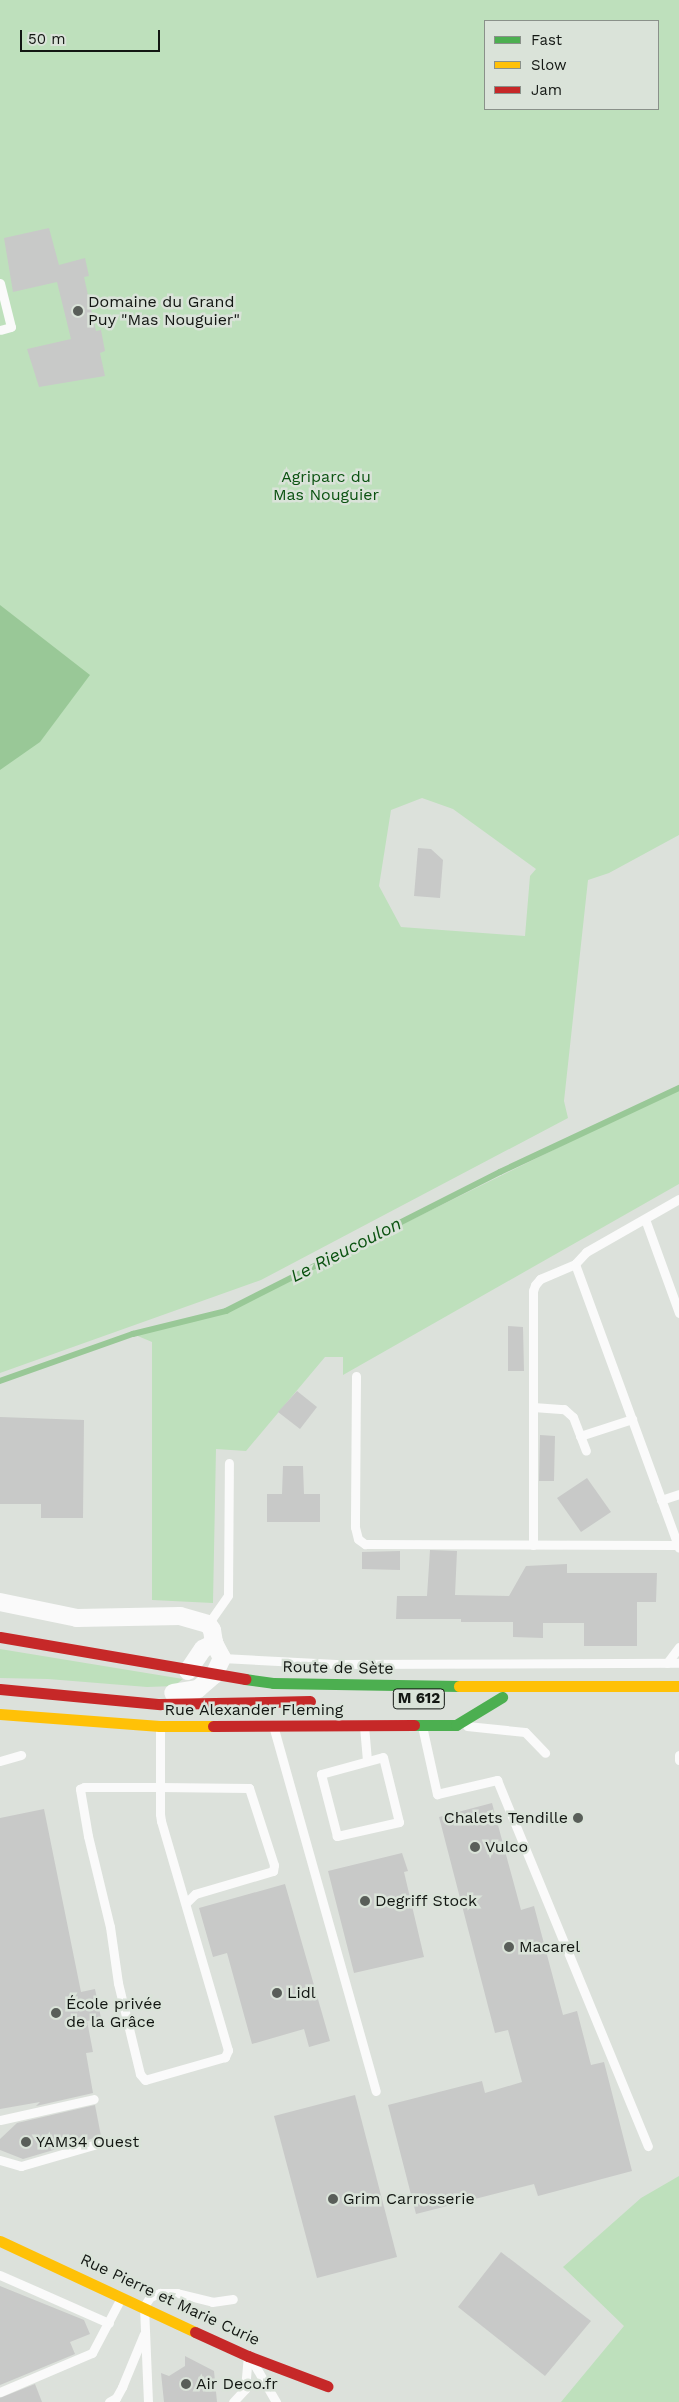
<!DOCTYPE html>
<meta charset="utf-8">
<style>
body{margin:0}
#map{position:relative;width:679px;height:2402px;overflow:hidden;background:#dce1db;font-family:"Work Sans",sans-serif}
div>[style]{position:absolute}
.green>*{inset:0;background:#bee0bc}
.water>*{inset:0;background:#99c897}
.stream>*{height:5.5px;margin:-2.75px;padding:0 2.75px;transform-origin:2.75px;border-radius:2.75px;background:#99c897}
.building>*{inset:0;background:#c8c9c8}
.lane>*{height:9px;margin:-4.5px;padding:0 4.5px;transform-origin:4.5px;border-radius:4.5px;background:#fafafa}
.street>*{height:18px;margin:-9px;padding:0 9px;transform-origin:9px;border-radius:9px;background:#fafafa}
.fast>*{height:11px;margin:-5.5px;padding:0 5.5px;transform-origin:5.5px;border-radius:5.5px;background:#4caf50}
.slow>*{height:11px;margin:-5.5px;padding:0 5.5px;transform-origin:5.5px;border-radius:5.5px;background:#ffc107}
.jam>*{height:11px;margin:-5.5px;padding:0 5.5px;transform-origin:5.5px;border-radius:5.5px;background:#c62828}
.dots>*{width:14px;height:14px;translate:-50% -50%;box-sizing:border-box;border:2px solid #dae3d9;border-radius:50%}
span{translate:-50% -50%;white-space:nowrap;text-align:center;line-height:1.15;-webkit-text-stroke:5px #dae3d9;paint-order:stroke}
.shield-label span{padding:1px 4px;background:#dae3d9;border:1px solid;border-radius:4px;-webkit-text-stroke-width:0}
.shield-label{font-size:15px;color:#131713;font-weight:700}
.poi-label{font-size:16px;color:#131713}
.left{translate:0 -50%;text-align:left}
.right{translate:-100% -50%;text-align:right}
.park-label{font-size:16px;color:#0b5211}
.street-label{font-size:16px;color:#131713}
.water-label{font-size:18px;color:#0a5210;font-style:italic}
.legend{position:absolute;left:484px;top:20px;width:175px;height:90px;box-sizing:border-box;background:#dae3d9;border:1px solid #8a918a;margin:0;padding:6px 9px;list-style:none;font-size:15px;color:#131713}
.legend li{display:flex;align-items:center;gap:10px;height:25px}
.legend b{width:25px;border:1px solid #8a918a}
.scale{position:absolute;left:20px;top:30px;width:140px;height:22px;box-sizing:border-box;border:2px solid #131713;border-top:0;padding-left:6px;font-size:15px;line-height:18px;white-space:nowrap;color:#131713;-webkit-text-stroke:4px #dae3d9;paint-order:stroke}
</style>
<div id="map">
<div class="green">
<div style="clip-path:polygon(evenodd,0 0,679px 0,679px 835px,609px 873px,588px 880px,564px 1101px,568px 1118px,261px 1280px,0 1373px,0 0,485px 21px,658px 21px,658px 109px,485px 109px,485px 21px,0 0,422px 798px,453px 809px,536px 869px,530px 876px,525px 936px,401px 927px,379px 886px,391px 810px,422px 798px)"></div>
<div style="clip-path:polygon(679px 1088px,679px 1184px,343px 1375px,343px 1357px,325px 1357px,246px 1451px,216px 1449px,213px 1603px,152px 1600px,152px 1342px,133px 1334px,226px 1311px)"></div>
<div style="clip-path:polygon(0 1649px,183px 1679px,174px 1686px,147px 1687px,48px 1679px,0 1678px)"></div>
<div style="clip-path:polygon(679px 2176px,679px 2402px,561px 2402px,624px 2326px,563px 2267px,641px 2198px)"></div>
</div>
<div class="water">
<div style="clip-path:polygon(0 605px,90px 675px,40px 742px,0 770px)"></div>
</div>
<div class="stream">
<div style="left:0;top:1381px;width:141px;rotate:-19.5deg"></div>
<div style="left:133px;top:1334px;width:96px;rotate:-13.9deg"></div>
<div style="left:226px;top:1311px;width:307px;rotate:-26.9deg"></div>
<div style="left:500px;top:1172px;width:198px;rotate:-25.1deg"></div>
</div>
<div class="building">
<div style="clip-path:polygon(49px 228px,59px 265px,85px 258px,89px 276px,84px 277px,96px 331px,101px 330px,105px 351px,100px 353px,105px 376px,39px 387px,27px 349px,71px 339px,57px 282px,13px 292px,4px 238px)"></div>
<div style="clip-path:polygon(418px 848px,431px 849px,443px 860px,440px 898px,414px 896px)"></div>
<div style="clip-path:polygon(508px 1326px,523px 1327px,524px 1371px,508px 1371px)"></div>
<div style="clip-path:polygon(297px 1391px,317px 1407px,300px 1429px,278px 1412px)"></div>
<div style="clip-path:polygon(0 1417px,84px 1420px,83px 1518px,41px 1518px,41px 1504px,0 1504px)"></div>
<div style="clip-path:polygon(540px 1435px,555px 1436px,554px 1481px,539px 1481px)"></div>
<div style="clip-path:polygon(283px 1466px,303px 1466px,304px 1494px,320px 1494px,320px 1522px,267px 1522px,267px 1494px,282px 1494px)"></div>
<div style="clip-path:polygon(587px 1478px,611px 1512px,581px 1532px,557px 1498px)"></div>
<div style="clip-path:polygon(430px 1550px,457px 1551px,455px 1595px,509px 1596px,526px 1566px,567px 1564px,567px 1573px,657px 1573px,656px 1602px,637px 1602px,637px 1646px,584px 1646px,584px 1623px,543px 1623px,543px 1638px,513px 1637px,513px 1622px,461px 1622px,461px 1619px,396px 1619px,397px 1596px,427px 1596px)"></div>
<div style="clip-path:polygon(400px 1551px,400px 1570px,362px 1569px,362px 1552px)"></div>
<div style="clip-path:polygon(492px 1803px,521px 1910px,534px 1906px,563px 2015px,577px 2011px,591px 2065px,604px 2062px,632px 2171px,538px 2196px,534px 2184px,416px 2214px,388px 2105px,482px 2081px,485px 2093px,522px 2082px,508px 2030px,495px 2033px,439px 1817px)"></div>
<div style="clip-path:polygon(44px 1809px,81px 1992px,95px 1989px,101px 2018px,87px 2021px,93px 2052px,86px 2053px,93px 2093px,36px 2106px,40px 2102px,0 2109px,0 1818px)"></div>
<div style="clip-path:polygon(402px 1853px,408px 1871px,404px 1872px,424px 1957px,354px 1973px,328px 1871px)"></div>
<div style="clip-path:polygon(285px 1884px,330px 2041px,309px 2047px,304px 2029px,252px 2044px,227px 1953px,213px 1957px,199px 1908px)"></div>
<div style="clip-path:polygon(355px 2095px,397px 2257px,317px 2278px,274px 2116px)"></div>
<div style="clip-path:polygon(95px 2105px,101px 2136px,23px 2159px,0 2150px,0 2139px,17px 2123px)"></div>
<div style="clip-path:polygon(501px 2252px,591px 2321px,545px 2376px,458px 2307px)"></div>
<div style="clip-path:polygon(0 2286px,84px 2320px,90px 2334px,70px 2342px,75px 2354px,0 2385px)"></div>
<div style="clip-path:polygon(185px 2356px,214px 2371px,217px 2402px,164px 2402px,161px 2373px,169px 2376px,185px 2366px)"></div>
<div style="clip-path:polygon(35px 2384px,42px 2402px,0 2402px,0 2398px)"></div>
</div>
<div class="lane">
<div style="left:0;top:283px;width:45px;rotate:76deg"></div>
<div style="left:11px;top:327px;width:11px;rotate:165deg"></div>
<div style="left:645px;top:1219px;width:100px;rotate:70.1deg"></div>
<div style="left:575px;top:1264px;width:302px;rotate:69.9deg"></div>
<div style="left:356px;top:1376px;width:151px;rotate:90.4deg"></div>
<div style="left:355px;top:1527px;width:12px;rotate:76deg"></div>
<div style="left:358px;top:1539px;width:9px;rotate:36deg"></div>
<div style="left:365px;top:1544px;width:313px;rotate:0.2deg"></div>
<div style="left:533px;top:1407px;width:31px;rotate:4deg"></div>
<div style="left:564px;top:1409px;width:12px;rotate:42deg"></div>
<div style="left:573px;top:1417px;width:36px;rotate:69deg"></div>
<div style="left:580px;top:1436px;width:55px;rotate:-18.1deg"></div>
<div style="left:661px;top:1500px;width:19px;rotate:-18deg"></div>
<div style="left:533px;top:1545px;width:254px;rotate:-90deg"></div>
<div style="left:533px;top:1291px;width:6px;rotate:-72deg"></div>
<div style="left:535px;top:1285px;width:8px;rotate:-50deg"></div>
<div style="left:540px;top:1279px;width:38px;rotate:-23deg"></div>
<div style="left:575px;top:1264px;width:16px;rotate:-47deg"></div>
<div style="left:586px;top:1252px;width:107px;rotate:-29.7deg"></div>
<div style="left:208px;top:1624px;width:35px;rotate:-55deg"></div>
<div style="left:228px;top:1595px;width:132px;rotate:-89.6deg"></div>
<div style="left:222px;top:1658px;width:114px;rotate:3deg"></div>
<div style="left:336px;top:1664px;width:343px;rotate:-0.2deg"></div>
<div style="left:667px;top:1663px;width:20px;rotate:-53deg"></div>
<div style="left:364px;top:1726px;width:34px;rotate:85deg"></div>
<div style="left:422px;top:1726px;width:70px;rotate:77.6deg"></div>
<div style="left:437px;top:1794px;width:62px;rotate:-13.1deg"></div>
<div style="left:497px;top:1780px;width:396px;rotate:67.6deg"></div>
<div style="left:467px;top:1726px;width:58px;rotate:5.9deg"></div>
<div style="left:525px;top:1732px;width:29px;rotate:46deg"></div>
<div style="left:160px;top:1728px;width:86px;rotate:90deg"></div>
<div style="left:160px;top:1814px;width:7px;rotate:82deg"></div>
<div style="left:161px;top:1821px;width:239px;rotate:73.7deg"></div>
<div style="left:228px;top:2050px;width:8px;rotate:113deg"></div>
<div style="left:225px;top:2057px;width:83px;rotate:164deg"></div>
<div style="left:145px;top:2080px;width:8px;rotate:-130deg"></div>
<div style="left:140px;top:2074px;width:94px;rotate:-103.6deg"></div>
<div style="left:118px;top:1983px;width:57px;rotate:-98.1deg"></div>
<div style="left:110px;top:1927px;width:94px;rotate:-103.6deg"></div>
<div style="left:88px;top:1836px;width:48px;rotate:-99.7deg"></div>
<div style="left:80px;top:1789px;width:4px;rotate:-27deg"></div>
<div style="left:84px;top:1787px;width:76px"></div>
<div style="left:160px;top:1787px;width:89px;rotate:0.6deg"></div>
<div style="left:249px;top:1788px;width:81px;rotate:72deg"></div>
<div style="left:274px;top:1865px;width:6px;rotate:99deg"></div>
<div style="left:273px;top:1871px;width:81px;rotate:163.6deg"></div>
<div style="left:195px;top:1894px;width:13px;rotate:135deg"></div>
<div style="left:274px;top:1729px;width:376px;rotate:74.3deg"></div>
<div style="left:679px;top:1755px;width:5px;rotate:90deg"></div>
<div style="left:383px;top:1757px;width:67px;rotate:76.2deg"></div>
<div style="left:399px;top:1822px;width:64px;rotate:167.3deg"></div>
<div style="left:337px;top:1836px;width:64px;rotate:-104.5deg"></div>
<div style="left:321px;top:1774px;width:64px;rotate:-15.3deg"></div>
<div style="left:0;top:1761px;width:22px;rotate:-16deg"></div>
<div style="left:0;top:2120px;width:96px;rotate:-12.6deg"></div>
<div style="left:0;top:2160px;width:22px;rotate:16deg"></div>
<div style="left:21px;top:2166px;width:82px;rotate:-16.2deg"></div>
<div style="left:0;top:2275px;width:119px;rotate:23.8deg"></div>
<div style="left:254px;top:2364px;width:44px;rotate:59.9deg"></div>
<div style="left:0;top:2392px;width:100px;rotate:-23deg"></div>
<div style="left:92px;top:2353px;width:62px;rotate:-62.2deg"></div>
<div style="left:109px;top:2402px;width:8px;rotate:-30deg"></div>
<div style="left:116px;top:2398px;width:13px;rotate:-61deg"></div>
<div style="left:122px;top:2387px;width:57px;rotate:-67.5deg"></div>
<div style="left:148px;top:2402px;width:96px;rotate:-92.4deg"></div>
<div style="left:144px;top:2306px;width:11px;rotate:-56deg"></div>
<div style="left:150px;top:2297px;width:11px;rotate:-22deg"></div>
<div style="left:160px;top:2293px;width:17px"></div>
<div style="left:177px;top:2293px;width:36px;rotate:14deg"></div>
<div style="left:212px;top:2302px;width:21px;rotate:-8deg"></div>
<div style="left:233px;top:2402px;width:18px;rotate:-47deg"></div>
<div style="left:245px;top:2389px;width:32px;rotate:-85deg"></div>
</div>
<div class="street">
<div style="left:0;top:1602px;width:79px;rotate:11.7deg"></div>
<div style="left:77px;top:1618px;width:103px;rotate:-1.1deg"></div>
<div style="left:180px;top:1616px;width:29px;rotate:16deg"></div>
<div style="left:208px;top:1624px;width:7px;rotate:56deg"></div>
<div style="left:212px;top:1630px;width:13px;rotate:81deg"></div>
<div style="left:214px;top:1643px;width:17px;rotate:62deg"></div>
<div style="left:222px;top:1658px;width:19px;rotate:115deg"></div>
<div style="left:214px;top:1675px;width:21px;rotate:139deg"></div>
<div style="left:198px;top:1689px;width:25px;rotate:171deg"></div>
<div style="left:188px;top:1671px;width:27px;rotate:-56deg"></div>
<div style="left:203px;top:1649px;width:13px;rotate:-29deg"></div>
</div>
<div class="fast">
<div style="left:245px;top:1679px;width:28px;rotate:8deg"></div>
<div style="left:273px;top:1683px;width:186px;rotate:0.9deg"></div>
<div style="left:414px;top:1725px;width:42px"></div>
<div style="left:456px;top:1725px;width:54px;rotate:-31.3deg"></div>
</div>
<div class="slow">
<div style="left:459px;top:1686px;width:220px"></div>
<div style="left:0;top:1714px;width:160px;rotate:4.3deg"></div>
<div style="left:160px;top:1726px;width:53px"></div>
<div style="left:0;top:2241px;width:215px;rotate:25deg"></div>
</div>
<div class="jam">
<div style="left:0;top:1637px;width:249px;rotate:9.7deg"></div>
<div style="left:0;top:1689px;width:161px;rotate:5.4deg"></div>
<div style="left:160px;top:1704px;width:150px;rotate:-1.1deg"></div>
<div style="left:213px;top:1726px;width:201px;rotate:-0.3deg"></div>
<div style="left:195px;top:2332px;width:58px;rotate:24.4deg"></div>
<div style="left:248px;top:2356px;width:85px;rotate:20.8deg"></div>
</div>
<div class="dots">
<div style="left:78px;top:311px;background:#595e59"></div>
<div style="left:578px;top:1818px;background:#595e59"></div>
<div style="left:475px;top:1847px;background:#595e59"></div>
<div style="left:365px;top:1901px;background:#595e59"></div>
<div style="left:509px;top:1947px;background:#595e59"></div>
<div style="left:277px;top:1993px;background:#595e59"></div>
<div style="left:56px;top:2013px;background:#595e59"></div>
<div style="left:26px;top:2142px;background:#595e59"></div>
<div style="left:333px;top:2199px;background:#595e59"></div>
<div style="left:186px;top:2384px;background:#595e59"></div>
</div>
<div class="shield-label">
<span style="left:419px;top:1699px">M 612</span>
</div>
<div class="poi-label">
<span class="left" style="left:88px;top:311px">Domaine du Grand<br>Puy "Mas Nouguier"</span>
<span class="right" style="left:568px;top:1818px">Chalets Tendille</span>
<span class="left" style="left:485px;top:1847px">Vulco</span>
<span class="left" style="left:375px;top:1901px">Degriff Stock</span>
<span class="left" style="left:519px;top:1947px">Macarel</span>
<span class="left" style="left:287px;top:1993px">Lidl</span>
<span class="left" style="left:66px;top:2013px">École privée<br>de la Grâce</span>
<span class="left" style="left:36px;top:2142px">YAM34 Ouest</span>
<span class="left" style="left:343px;top:2199px">Grim Carrosserie</span>
<span class="left" style="left:196px;top:2384px">Air Deco.fr</span>
</div>
<div class="park-label">
<span style="left:326px;top:486px">Agriparc du<br>Mas Nouguier</span>
</div>
<div class="street-label">
<span style="left:338px;top:1668px;rotate:1deg">Route de Sète</span>
<span style="left:254px;top:1710px">Rue Alexander Fleming</span>
<span style="left:170px;top:2300px;rotate:25deg">Rue Pierre et Marie Curie</span>
</div>
<div class="water-label">
<span style="left:346px;top:1250px;rotate:-27deg">Le Rieucoulon</span>
</div>
<ul class="legend">
<li><b style="height:6px;background:#4caf50"></b>Fast</li>
<li><b style="height:6px;background:#ffc107"></b>Slow</li>
<li><b style="height:6px;background:#c62828"></b>Jam</li>
</ul>
<div class="scale">50 m</div>
</div>
